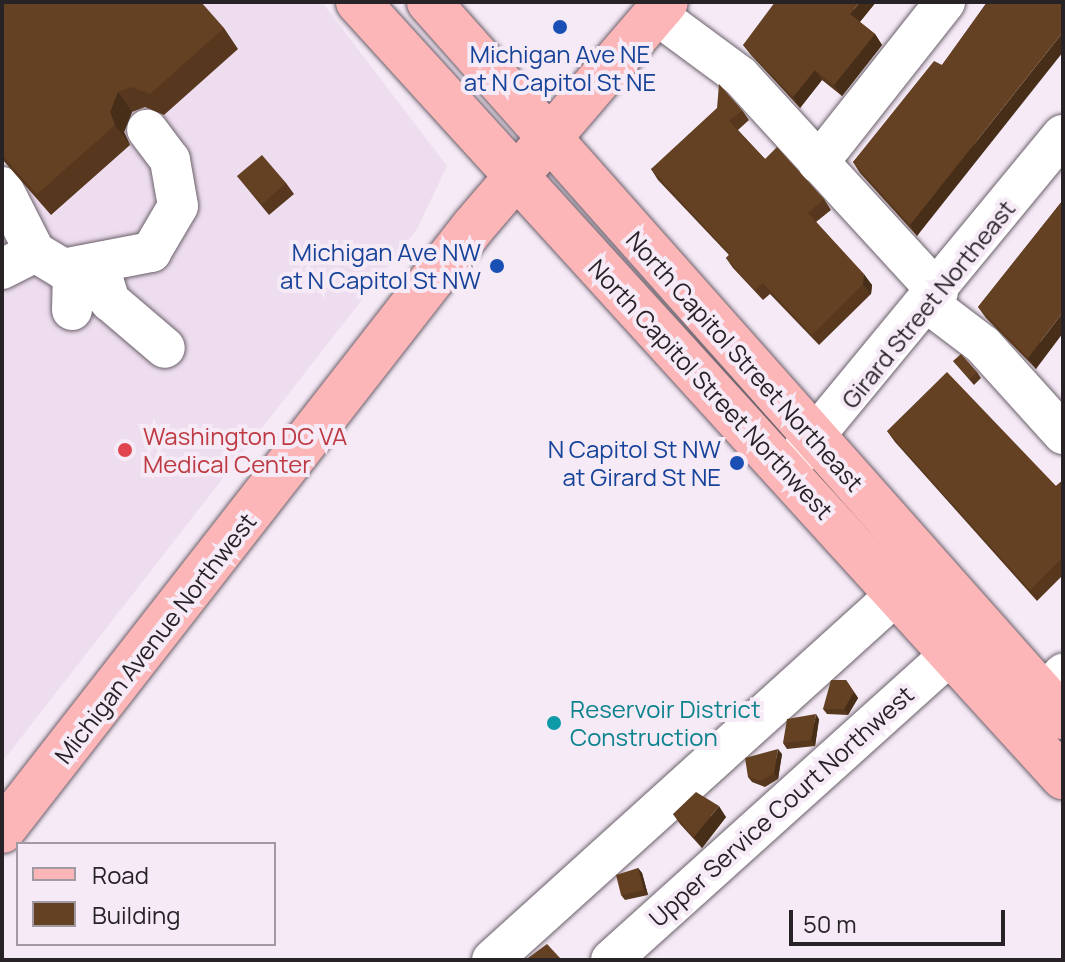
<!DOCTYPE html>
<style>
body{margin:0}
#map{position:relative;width:1065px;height:962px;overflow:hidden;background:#f5eaf6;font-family:Manrope,sans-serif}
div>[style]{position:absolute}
.built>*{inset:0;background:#eeddef}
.roads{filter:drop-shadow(0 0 2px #6a606a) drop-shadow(0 0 2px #6a606a)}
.minor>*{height:40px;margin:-20px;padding:0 20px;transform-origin:20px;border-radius:20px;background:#fff}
.major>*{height:44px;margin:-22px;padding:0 22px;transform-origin:22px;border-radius:22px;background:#fdb6b7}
.wall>*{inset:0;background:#57381f}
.shaded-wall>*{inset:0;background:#472e19}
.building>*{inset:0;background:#654124}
.dots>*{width:22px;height:22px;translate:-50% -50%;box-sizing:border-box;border:4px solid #f5eaf6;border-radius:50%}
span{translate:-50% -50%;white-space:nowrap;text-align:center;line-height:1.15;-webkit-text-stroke:8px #f5eaf6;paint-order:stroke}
.transit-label{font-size:24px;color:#164399}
.right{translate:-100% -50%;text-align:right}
.street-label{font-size:24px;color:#262226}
.health-label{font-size:24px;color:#be3a42}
.left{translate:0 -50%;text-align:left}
.culture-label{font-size:24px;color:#0d838f}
.frame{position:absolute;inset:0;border:4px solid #262226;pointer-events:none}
.legend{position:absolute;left:16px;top:842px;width:260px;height:104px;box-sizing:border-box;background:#f5eaf6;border:2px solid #a29aa3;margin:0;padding:10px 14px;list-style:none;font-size:24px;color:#262226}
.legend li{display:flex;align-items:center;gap:16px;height:40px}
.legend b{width:40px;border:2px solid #a29aa3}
.scale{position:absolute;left:789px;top:910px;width:216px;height:36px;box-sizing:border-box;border:4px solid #262226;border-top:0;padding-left:10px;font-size:24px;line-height:28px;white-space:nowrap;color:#262226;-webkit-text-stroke:6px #f5eaf6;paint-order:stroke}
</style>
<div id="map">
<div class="built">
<div style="clip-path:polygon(2px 2px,322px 2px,447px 166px,417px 229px,2px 762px)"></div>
</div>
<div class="roads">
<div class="minor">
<div style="left:656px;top:14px;width:104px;rotate:36.4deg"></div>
<div style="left:740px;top:76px;width:293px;rotate:47.5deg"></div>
<div style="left:818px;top:163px;width:205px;rotate:-51.7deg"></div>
<div style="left:2px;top:187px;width:73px;rotate:63.1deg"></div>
<div style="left:99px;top:266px;width:37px;rotate:73deg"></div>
<div style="left:110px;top:301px;width:72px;rotate:40.5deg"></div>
<div style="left:2px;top:269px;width:37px;rotate:-27deg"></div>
<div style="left:35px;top:252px;width:33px;rotate:31deg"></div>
<div style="left:63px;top:269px;width:90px;rotate:-10.9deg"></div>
<div style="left:151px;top:252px;width:53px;rotate:-59.6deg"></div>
<div style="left:178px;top:206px;width:47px;rotate:-99.9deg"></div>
<div style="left:170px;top:160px;width:38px;rotate:-127deg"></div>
<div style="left:929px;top:304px;width:68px;rotate:37.2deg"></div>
<div style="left:983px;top:345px;width:120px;rotate:48deg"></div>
<div style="left:72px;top:310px;width:42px;rotate:-88.6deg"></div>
<div style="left:793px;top:462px;width:424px;rotate:-50.5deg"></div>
<div style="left:1021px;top:719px;width:62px;rotate:-47deg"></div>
<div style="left:492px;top:960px;width:547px;rotate:-42.11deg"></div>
<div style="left:611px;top:960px;width:459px;rotate:-42deg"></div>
</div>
<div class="major">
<div style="left:358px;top:2px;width:1048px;rotate:47.71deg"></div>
<div style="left:429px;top:2px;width:956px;rotate:48.44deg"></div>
<div style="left:2px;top:831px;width:766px;rotate:-52.05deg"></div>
<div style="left:473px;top:227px;width:296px;rotate:-49.4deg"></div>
</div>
</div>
<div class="wall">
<div style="clip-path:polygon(2px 2px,224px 28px,238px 49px,164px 115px,145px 107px,132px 112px,124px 132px,130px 145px,51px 215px,2px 159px)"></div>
<div style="clip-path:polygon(876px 2px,860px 22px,875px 34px,882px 45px,842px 96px,822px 80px,800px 108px,751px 55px,743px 45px)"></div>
<div style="clip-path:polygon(987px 2px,1063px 2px,917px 236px,860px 173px,853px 162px,942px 65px)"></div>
<div style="clip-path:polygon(742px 110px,749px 120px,738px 130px,765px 159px,824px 199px,831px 210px,816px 222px,872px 285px,871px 294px,819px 345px,770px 294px,763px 300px,733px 268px,726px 258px,729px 255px,658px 180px,651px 169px)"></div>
<div style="clip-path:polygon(237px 176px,286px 183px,294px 194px,269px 215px)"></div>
<div style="clip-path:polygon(1063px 200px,1036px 369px,986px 318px,978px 307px)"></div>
<div style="clip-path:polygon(953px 361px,977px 372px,981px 378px,974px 385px)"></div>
<div style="clip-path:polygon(887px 431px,1056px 486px,1063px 480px,1063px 575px,1037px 601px,895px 442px)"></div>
<div style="clip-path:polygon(846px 680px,858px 698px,848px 715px,827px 714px,823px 709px)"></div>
<div style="clip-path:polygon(819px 719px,815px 746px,787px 749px,783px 743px)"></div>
<div style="clip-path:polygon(782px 754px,778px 779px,765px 787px,752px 782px,748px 777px)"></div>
<div style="clip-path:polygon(673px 814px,726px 817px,702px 848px,680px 824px)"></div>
<div style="clip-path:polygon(638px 868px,642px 873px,648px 895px,625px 900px,621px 895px)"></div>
</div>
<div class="shaded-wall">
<div style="clip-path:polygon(860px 2px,876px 2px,857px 25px,850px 14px)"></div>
<div style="clip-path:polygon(1063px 32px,1063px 52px,917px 236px,910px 225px)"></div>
<div style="clip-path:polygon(875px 34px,882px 45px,842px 96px,834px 85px)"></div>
<div style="clip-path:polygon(815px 70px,822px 80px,800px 108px,793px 97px)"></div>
<div style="clip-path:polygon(118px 92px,132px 112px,124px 132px,130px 145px,115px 125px,110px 112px)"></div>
<div style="clip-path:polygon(864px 274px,872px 285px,871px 294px,863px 284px)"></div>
<div style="clip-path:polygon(1063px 312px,1063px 333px,1036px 369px,1028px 358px)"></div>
<div style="clip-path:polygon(854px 692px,858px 698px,848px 715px,844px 709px)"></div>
<div style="clip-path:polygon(816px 714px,819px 719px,815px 746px,811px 740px)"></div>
<div style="clip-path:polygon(778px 749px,782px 754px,778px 779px,774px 773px)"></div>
<div style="clip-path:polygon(719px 806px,726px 817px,702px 848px,694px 837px)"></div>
<div style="clip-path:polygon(638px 868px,642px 873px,648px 895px,644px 890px)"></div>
</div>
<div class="building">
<div style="clip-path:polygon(2px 2px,201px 2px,224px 28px,150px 94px,131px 87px,118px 92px,110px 112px,115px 125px,37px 194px,2px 155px)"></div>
<div style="clip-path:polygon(775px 2px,860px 2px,850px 14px,875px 34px,834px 85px,815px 70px,793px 97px,743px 45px)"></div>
<div style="clip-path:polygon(988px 2px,1063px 2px,1063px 32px,910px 225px,853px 162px,934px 61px,942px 65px)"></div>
<div style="clip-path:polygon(719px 84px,742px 110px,729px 121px,765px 159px,777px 147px,824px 199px,808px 213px,864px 274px,863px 284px,812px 335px,763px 283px,755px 290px,726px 258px,730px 254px,651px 169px,717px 108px)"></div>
<div style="clip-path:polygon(262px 155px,286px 183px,262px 204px,237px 176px)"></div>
<div style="clip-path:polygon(1063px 200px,1063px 312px,1028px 358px,978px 307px)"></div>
<div style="clip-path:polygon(961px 354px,977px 372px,970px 379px,953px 361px)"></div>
<div style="clip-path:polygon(947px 372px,1056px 486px,1063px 480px,1063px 557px,1030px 590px,887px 431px)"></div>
<div style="clip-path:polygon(831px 680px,846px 680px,854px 692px,844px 709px,823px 709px)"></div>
<div style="clip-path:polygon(816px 714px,811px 740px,783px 743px,787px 719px)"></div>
<div style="clip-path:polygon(778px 749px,774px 773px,761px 781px,748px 777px,745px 758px)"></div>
<div style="clip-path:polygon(696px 792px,719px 806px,694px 837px,673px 814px)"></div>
<div style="clip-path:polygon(638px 868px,644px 890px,621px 895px,616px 875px)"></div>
<div style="clip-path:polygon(547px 944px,560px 958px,558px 960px,530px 960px,528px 958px)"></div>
</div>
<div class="dots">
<div style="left:560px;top:27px;background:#1a4fb4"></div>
<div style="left:497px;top:266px;background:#1a4fb4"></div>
<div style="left:125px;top:450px;background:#e0444e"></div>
<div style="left:737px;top:463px;background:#1a4fb4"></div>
<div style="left:554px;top:723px;background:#0f9aa8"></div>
</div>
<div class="transit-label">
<span style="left:560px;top:68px">Michigan Ave NE<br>at N Capitol St NE</span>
<span class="right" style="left:481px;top:266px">Michigan Ave NW<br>at N Capitol St NW</span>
<span class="right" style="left:721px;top:463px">N Capitol St NW<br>at Girard St NE</span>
</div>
<div class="street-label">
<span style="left:928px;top:304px;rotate:-51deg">Girard Street Northeast</span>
<span style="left:745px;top:361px;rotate:48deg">North Capitol Street Northeast</span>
<span style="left:711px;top:389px;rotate:47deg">North Capitol Street Northwest</span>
<span style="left:155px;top:638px;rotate:-52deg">Michigan Avenue Northwest</span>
<span style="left:781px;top:806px;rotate:-42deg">Upper Service Court Northwest</span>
</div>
<div class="health-label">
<span class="left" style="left:143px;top:450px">Washington DC VA<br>Medical Center</span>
</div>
<div class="culture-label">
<span class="left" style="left:570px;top:723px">Reservoir District<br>Construction</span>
</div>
<div class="frame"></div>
<ul class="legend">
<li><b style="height:10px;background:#fdb6b7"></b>Road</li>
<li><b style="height:22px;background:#654124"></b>Building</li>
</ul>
<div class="scale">50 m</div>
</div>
